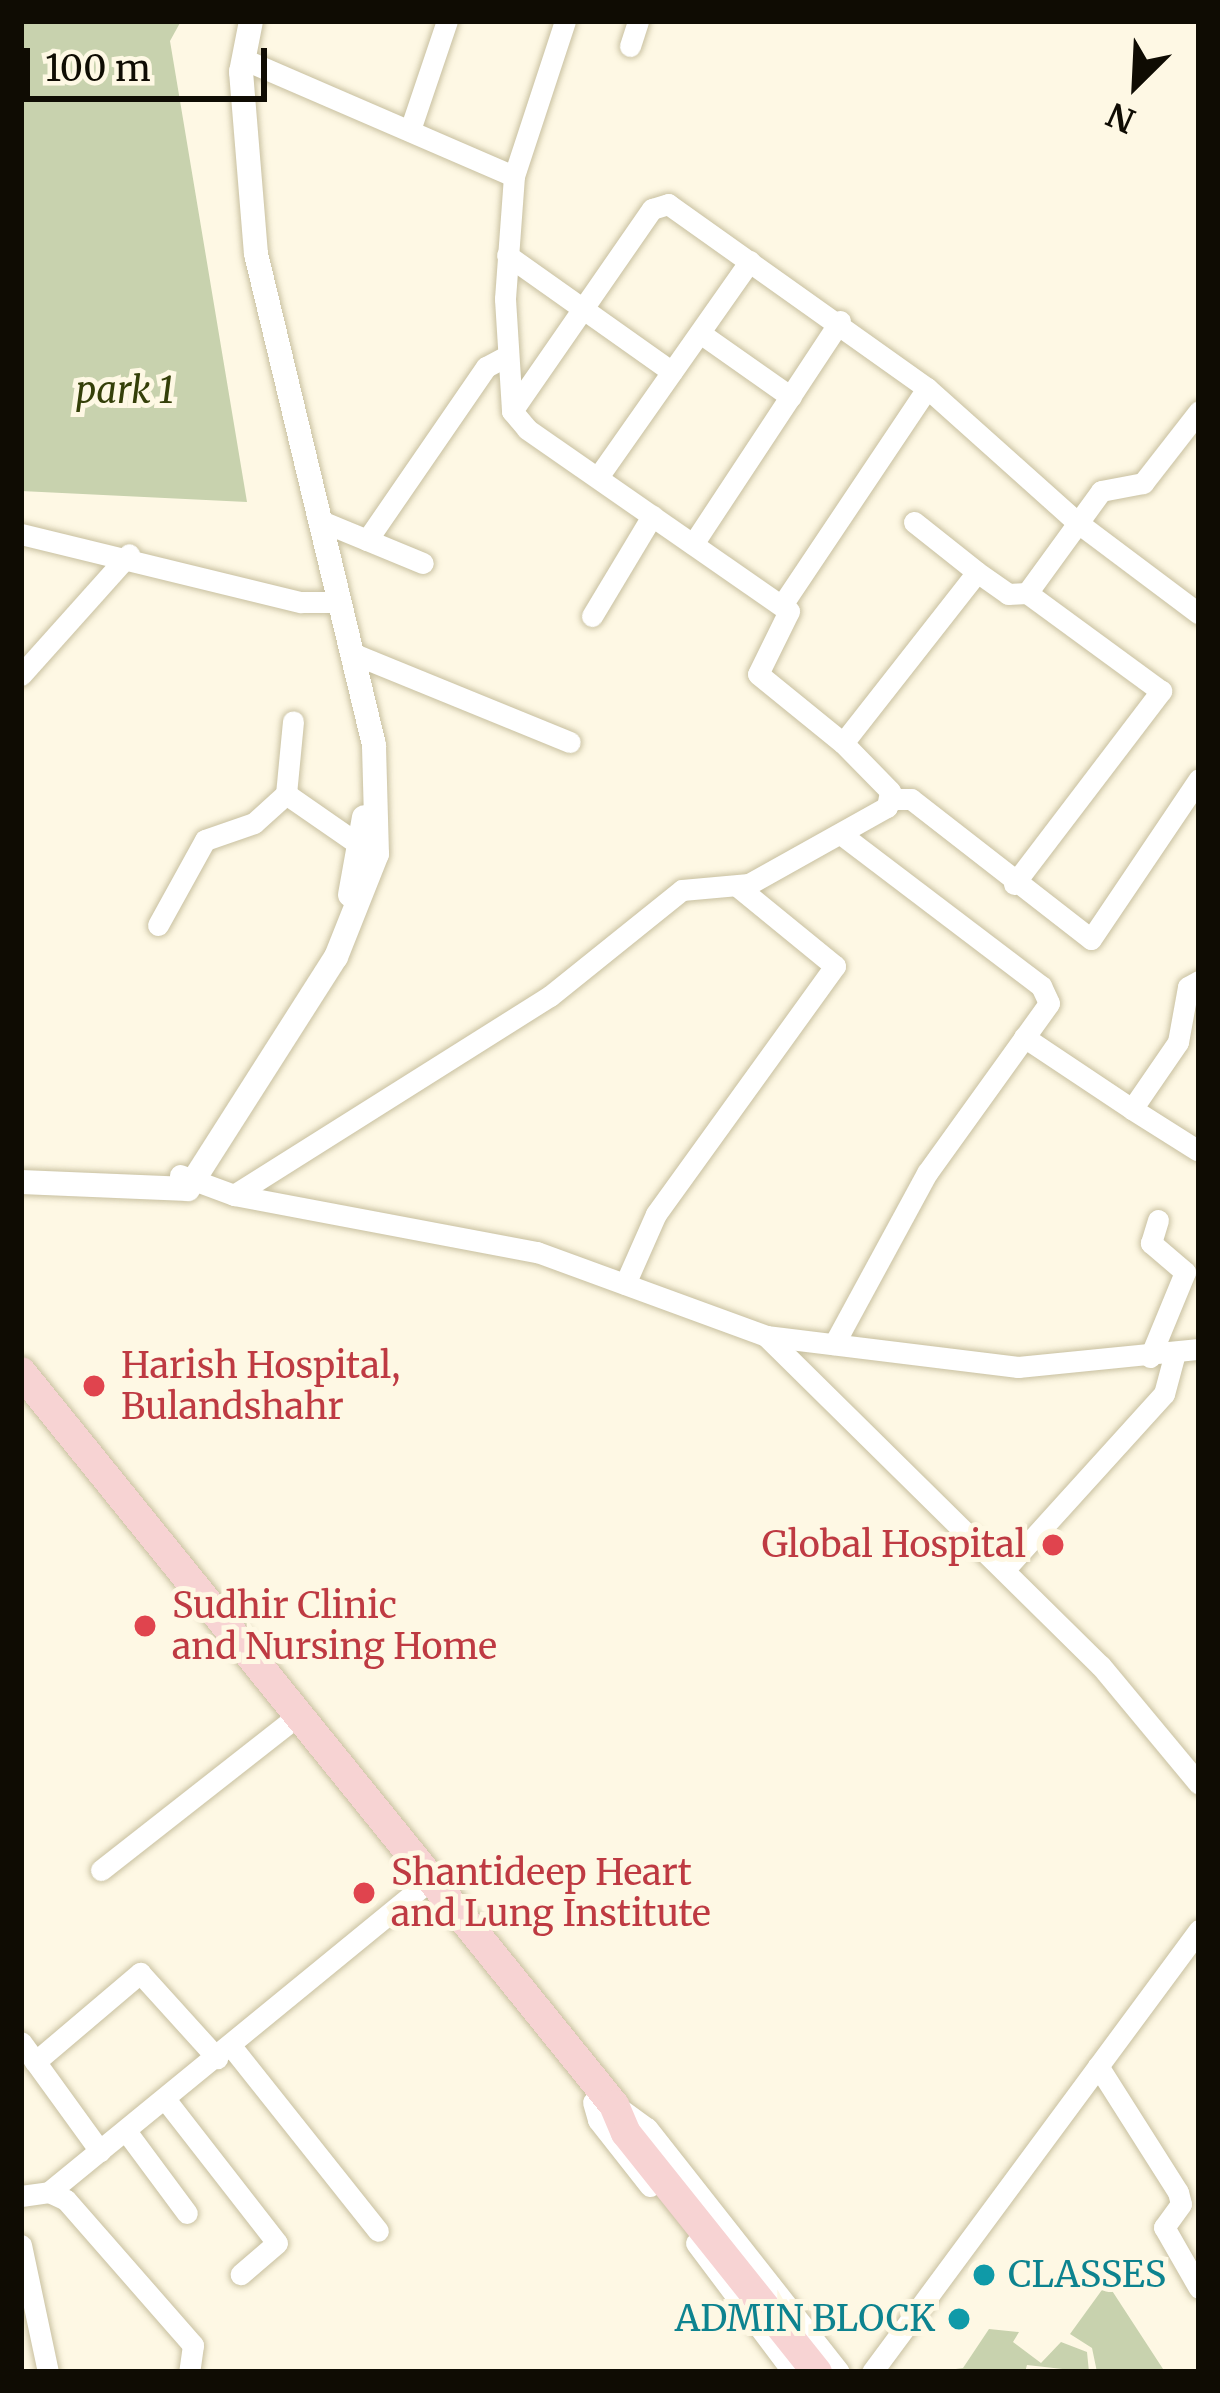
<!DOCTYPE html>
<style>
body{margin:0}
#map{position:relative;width:1220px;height:2393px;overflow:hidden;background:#fef8e4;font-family:Merriweather,serif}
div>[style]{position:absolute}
.green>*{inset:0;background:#c8d2ae}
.roads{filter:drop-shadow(0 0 3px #c8c0a0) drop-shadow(0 0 3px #c8c0a0)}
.minor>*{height:21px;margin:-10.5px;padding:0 10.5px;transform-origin:10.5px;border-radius:10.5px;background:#fff}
.tertiary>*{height:24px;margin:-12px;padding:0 12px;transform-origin:12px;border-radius:12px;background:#fff}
.primary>*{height:30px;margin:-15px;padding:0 15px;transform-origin:15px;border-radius:15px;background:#f7d3d3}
.dots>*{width:33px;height:33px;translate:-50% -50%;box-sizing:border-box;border:6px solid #fef8e4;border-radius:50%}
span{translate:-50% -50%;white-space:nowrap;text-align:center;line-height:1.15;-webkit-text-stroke:10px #fef8e4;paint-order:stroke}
.park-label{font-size:36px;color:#343f08;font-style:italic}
.health-label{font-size:36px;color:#be3a42}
.left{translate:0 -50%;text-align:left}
.right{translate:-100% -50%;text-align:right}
.culture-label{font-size:36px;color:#0d838f}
.frame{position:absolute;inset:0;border:24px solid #0f0c03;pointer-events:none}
.north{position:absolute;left:1076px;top:24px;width:120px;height:120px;-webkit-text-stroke:9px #fef8e4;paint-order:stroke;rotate:204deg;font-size:33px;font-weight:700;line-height:48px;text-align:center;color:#0f0c03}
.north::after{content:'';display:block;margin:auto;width:42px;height:54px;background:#0f0c03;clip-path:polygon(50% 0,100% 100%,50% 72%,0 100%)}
.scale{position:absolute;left:24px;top:48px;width:243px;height:54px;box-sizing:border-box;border:6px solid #0f0c03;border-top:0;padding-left:15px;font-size:36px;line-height:42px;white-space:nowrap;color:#0f0c03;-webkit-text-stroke:9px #fef8e4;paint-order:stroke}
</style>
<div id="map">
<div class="green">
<div style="clip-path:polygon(21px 21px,181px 21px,170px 41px,247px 502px,21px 491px)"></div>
<div style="clip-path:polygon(1107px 2283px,1165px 2372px,1097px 2372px,1092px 2348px,1070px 2334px)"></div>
<div style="clip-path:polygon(989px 2329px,1019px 2332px,1013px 2342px,1041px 2363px,1061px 2342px,1087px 2352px,1089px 2372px,1027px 2365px,1025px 2372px,934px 2372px,963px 2368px)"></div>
</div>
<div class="roads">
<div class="minor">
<div style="left:565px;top:21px;width:163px;rotate:108.2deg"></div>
<div style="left:514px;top:176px;width:123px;rotate:94.2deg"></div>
<div style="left:505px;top:299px;width:112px;rotate:86.4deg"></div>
<div style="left:512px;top:411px;width:23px;rotate:50deg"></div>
<div style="left:527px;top:429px;width:319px;rotate:34.8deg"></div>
<div style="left:789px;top:611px;width:70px;rotate:116.2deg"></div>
<div style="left:758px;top:674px;width:109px;rotate:39.1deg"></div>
<div style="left:843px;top:743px;width:217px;rotate:-51.9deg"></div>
<div style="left:977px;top:572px;width:38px;rotate:35deg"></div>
<div style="left:1008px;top:594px;width:19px;rotate:-3deg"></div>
<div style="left:1027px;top:593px;width:126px;rotate:-54deg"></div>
<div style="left:1101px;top:491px;width:43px;rotate:-10.8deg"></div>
<div style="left:1143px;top:483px;width:91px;rotate:-52.1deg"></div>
<div style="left:630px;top:46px;width:26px;rotate:-72deg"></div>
<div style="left:243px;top:59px;width:295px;rotate:23.4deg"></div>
<div style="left:410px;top:130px;width:115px;rotate:-71.3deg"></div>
<div style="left:507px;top:255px;width:202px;rotate:35.3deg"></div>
<div style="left:700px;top:333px;width:111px;rotate:35.1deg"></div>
<div style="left:512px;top:411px;width:246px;rotate:-55.3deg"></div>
<div style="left:652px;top:209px;width:17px;rotate:-17deg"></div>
<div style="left:668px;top:204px;width:318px;rotate:35.4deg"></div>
<div style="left:927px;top:388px;width:203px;rotate:41.8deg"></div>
<div style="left:1078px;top:523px;width:151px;rotate:36.9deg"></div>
<div style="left:598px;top:477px;width:264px;rotate:-54.9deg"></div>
<div style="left:321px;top:521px;width:110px;rotate:22.4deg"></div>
<div style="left:914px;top:522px;width:80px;rotate:38.4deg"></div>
<div style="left:21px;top:534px;width:288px;rotate:13.7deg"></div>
<div style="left:301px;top:602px;width:38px"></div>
<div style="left:367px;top:540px;width:210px;rotate:-55.5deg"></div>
<div style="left:486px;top:367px;width:24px;rotate:-28deg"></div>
<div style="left:693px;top:544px;width:267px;rotate:-56.6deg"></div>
<div style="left:782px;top:605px;width:261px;rotate:-56.2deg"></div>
<div style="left:592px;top:616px;width:117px;rotate:-59deg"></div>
<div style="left:354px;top:654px;width:233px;rotate:22.2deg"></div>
<div style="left:21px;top:675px;width:162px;rotate:-48.2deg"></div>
<div style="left:286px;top:794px;width:73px;rotate:-84.5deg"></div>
<div style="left:893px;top:799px;width:18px"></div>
<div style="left:911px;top:799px;width:228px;rotate:37.9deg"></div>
<div style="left:1091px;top:939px;width:193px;rotate:-56deg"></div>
<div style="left:1014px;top:884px;width:243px;rotate:-52.7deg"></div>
<div style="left:1161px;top:691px;width:166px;rotate:-143.8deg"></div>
<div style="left:158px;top:925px;width:97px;rotate:-61.1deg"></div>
<div style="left:205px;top:840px;width:52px;rotate:-19.1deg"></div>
<div style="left:254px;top:823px;width:43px;rotate:-42.2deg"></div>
<div style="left:286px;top:794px;width:91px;rotate:34.7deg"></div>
<div style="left:1024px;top:1037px;width:130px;rotate:33.7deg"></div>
<div style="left:1132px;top:1109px;width:81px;rotate:-55.5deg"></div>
<div style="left:1178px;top:1042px;width:56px;rotate:-79.7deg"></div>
<div style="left:1188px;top:987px;width:13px;rotate:-29deg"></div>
<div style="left:1132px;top:1109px;width:77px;rotate:32.2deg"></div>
<div style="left:180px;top:1175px;width:58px;rotate:20.3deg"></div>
<div style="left:234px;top:1195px;width:308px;rotate:10.7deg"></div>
<div style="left:537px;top:1252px;width:244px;rotate:20.1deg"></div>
<div style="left:766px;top:1336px;width:254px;rotate:7deg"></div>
<div style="left:1018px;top:1367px;width:182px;rotate:-5.7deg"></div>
<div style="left:234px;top:1195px;width:373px;rotate:-32.2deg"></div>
<div style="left:550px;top:996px;width:169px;rotate:-38.8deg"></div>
<div style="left:682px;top:890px;width:67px;rotate:-5.1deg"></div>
<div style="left:749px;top:884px;width:158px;rotate:-29.2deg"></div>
<div style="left:887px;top:807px;width:16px;rotate:-79deg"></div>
<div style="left:890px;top:791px;width:67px;rotate:-134.4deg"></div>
<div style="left:625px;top:1284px;width:77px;rotate:-66.1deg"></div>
<div style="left:656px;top:1214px;width:306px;rotate:-54.2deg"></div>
<div style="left:835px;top:966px;width:127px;rotate:-140.8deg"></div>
<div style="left:766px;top:1336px;width:470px;rotate:44.6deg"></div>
<div style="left:1101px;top:1666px;width:153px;rotate:50.3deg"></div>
<div style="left:834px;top:1344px;width:195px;rotate:-61.5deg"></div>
<div style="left:927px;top:1173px;width:209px;rotate:-54.3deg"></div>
<div style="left:1049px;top:1003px;width:19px;rotate:-115deg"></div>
<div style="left:1041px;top:986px;width:251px;rotate:-142.8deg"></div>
<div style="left:1150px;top:1357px;width:92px;rotate:-67.6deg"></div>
<div style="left:1185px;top:1272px;width:45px;rotate:-139.5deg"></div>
<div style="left:1151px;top:1243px;width:24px;rotate:-73deg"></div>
<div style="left:1006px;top:1568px;width:235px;rotate:-47.8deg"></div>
<div style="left:1164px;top:1394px;width:39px;rotate:-75deg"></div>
<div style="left:101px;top:1870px;width:235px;rotate:-38.1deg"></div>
<div style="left:21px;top:2042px;width:135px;rotate:54.1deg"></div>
<div style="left:231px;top:2046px;width:236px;rotate:51.5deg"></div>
<div style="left:35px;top:2062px;width:138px;rotate:-40.3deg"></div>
<div style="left:140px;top:1973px;width:115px;rotate:47.8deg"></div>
<div style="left:1098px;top:2066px;width:149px;rotate:57.6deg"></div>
<div style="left:1178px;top:2192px;width:12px;rotate:76deg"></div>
<div style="left:1181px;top:2204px;width:29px;rotate:126deg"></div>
<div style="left:1164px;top:2227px;width:70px;rotate:60.2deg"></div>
<div style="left:165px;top:2099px;width:182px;rotate:52.1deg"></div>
<div style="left:277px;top:2243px;width:48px;rotate:139.3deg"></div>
<div style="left:593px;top:2102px;width:19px;rotate:74deg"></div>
<div style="left:598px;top:2120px;width:84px;rotate:51.8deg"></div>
<div style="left:615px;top:2105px;width:39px;rotate:36deg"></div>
<div style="left:647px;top:2128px;width:310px;rotate:51.8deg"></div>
<div style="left:126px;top:2131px;width:102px;rotate:53.4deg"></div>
<div style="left:49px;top:2192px;width:494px;rotate:-39.3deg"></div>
<div style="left:21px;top:2196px;width:28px;rotate:-8deg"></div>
<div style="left:49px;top:2192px;width:19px;rotate:25deg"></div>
<div style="left:66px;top:2200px;width:193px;rotate:48.8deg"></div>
<div style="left:193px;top:2345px;width:27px;rotate:98deg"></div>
<div style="left:696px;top:2243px;width:161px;rotate:53.1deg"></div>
<div style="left:21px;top:2245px;width:130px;rotate:78deg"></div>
<div style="left:872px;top:2372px;width:550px;rotate:-53.51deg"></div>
</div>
<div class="tertiary">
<div style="left:350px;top:895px;width:79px;rotate:-79.8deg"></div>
<div style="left:21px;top:1182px;width:167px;rotate:2.4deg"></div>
<div style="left:188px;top:1189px;width:275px;rotate:-57.5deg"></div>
<div style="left:336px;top:957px;width:111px;rotate:-68.3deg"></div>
<div style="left:377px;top:854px;width:109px;rotate:-91.6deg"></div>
<div style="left:374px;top:745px;width:505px;rotate:-103.51deg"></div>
<div style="left:256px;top:254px;width:183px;rotate:-94.7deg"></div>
<div style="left:241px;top:72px;width:52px;rotate:-78.9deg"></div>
</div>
<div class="primary">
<div style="left:21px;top:1372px;width:943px;rotate:51.03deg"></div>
<div style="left:614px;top:2105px;width:30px;rotate:67deg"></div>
<div style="left:626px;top:2133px;width:306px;rotate:51.4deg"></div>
</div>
</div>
<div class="dots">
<div style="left:94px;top:1386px;background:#e0444e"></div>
<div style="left:1053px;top:1545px;background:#e0444e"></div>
<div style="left:145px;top:1626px;background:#e0444e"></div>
<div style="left:364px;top:1893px;background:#e0444e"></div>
<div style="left:984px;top:2275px;background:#0f9aa8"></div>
<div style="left:959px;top:2319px;background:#0f9aa8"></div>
</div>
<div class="park-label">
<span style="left:125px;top:391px">park 1</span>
</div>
<div class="health-label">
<span class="left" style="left:121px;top:1386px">Harish Hospital,<br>Bulandshahr</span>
<span class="right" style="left:1026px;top:1545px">Global Hospital</span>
<span class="left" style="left:172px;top:1626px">Sudhir Clinic<br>and Nursing Home</span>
<span class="left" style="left:391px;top:1893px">Shantideep Heart<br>and Lung Institute</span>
</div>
<div class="culture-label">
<span class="left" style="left:1008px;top:2275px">CLASSES</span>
<span class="right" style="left:935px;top:2319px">ADMIN BLOCK</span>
</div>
<div class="frame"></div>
<div class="north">N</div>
<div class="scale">100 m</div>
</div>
